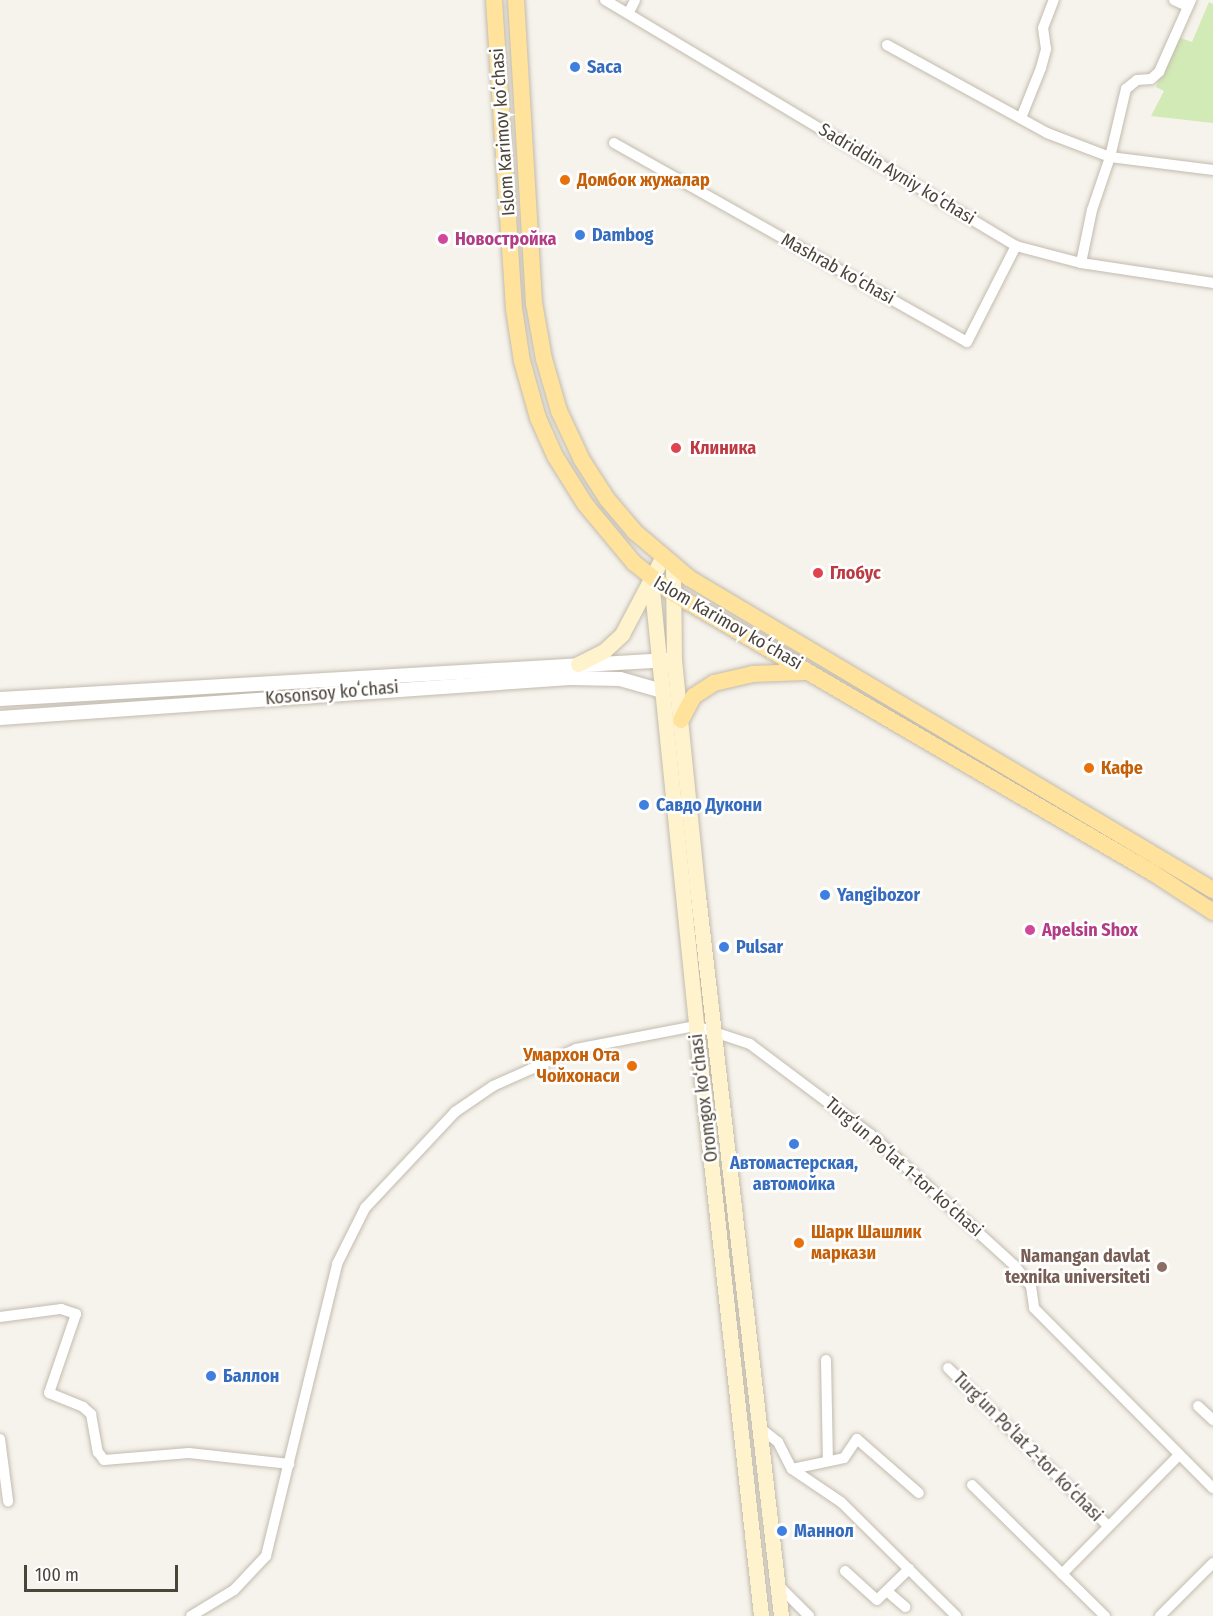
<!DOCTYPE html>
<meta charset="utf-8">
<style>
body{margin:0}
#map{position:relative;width:1213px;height:1616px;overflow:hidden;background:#f6f3ec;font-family:"Fira Sans Condensed",sans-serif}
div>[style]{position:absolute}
.green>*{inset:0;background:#d2eab5}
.roads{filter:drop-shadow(0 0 2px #c2bbae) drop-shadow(0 0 2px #c2bbae)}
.minor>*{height:10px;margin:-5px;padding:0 5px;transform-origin:5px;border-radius:5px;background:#fff}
.tertiary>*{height:14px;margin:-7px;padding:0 7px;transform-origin:7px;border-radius:7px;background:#fff}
.secondary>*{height:15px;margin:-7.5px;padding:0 7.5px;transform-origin:7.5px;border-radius:7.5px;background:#fff3cd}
.primary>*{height:16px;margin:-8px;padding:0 8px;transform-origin:8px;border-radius:8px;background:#ffe39c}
.dots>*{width:16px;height:16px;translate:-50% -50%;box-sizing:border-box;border:3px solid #fff;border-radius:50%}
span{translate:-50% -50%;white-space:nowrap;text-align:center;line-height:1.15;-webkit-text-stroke:5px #fff;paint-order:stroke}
.shop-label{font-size:18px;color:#366cbe;font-weight:700}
.left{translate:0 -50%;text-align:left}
.street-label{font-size:18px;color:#4b4439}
.food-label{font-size:18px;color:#c56008;font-weight:700}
.right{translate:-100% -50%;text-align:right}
.hotel-label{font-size:18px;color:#b23c85;font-weight:700}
.health-label{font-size:18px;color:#be3a42;font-weight:700}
.education-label{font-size:18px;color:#785e54;font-weight:700}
.scale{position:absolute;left:24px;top:1565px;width:154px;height:27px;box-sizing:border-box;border:3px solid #4b4439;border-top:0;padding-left:8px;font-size:18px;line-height:21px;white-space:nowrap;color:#4b4439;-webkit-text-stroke:4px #fff;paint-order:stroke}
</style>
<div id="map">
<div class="green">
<div style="clip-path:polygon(1209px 2px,1213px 4px,1213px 123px,1151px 116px,1164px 91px,1156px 87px,1178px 37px,1192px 42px)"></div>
</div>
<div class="roads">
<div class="minor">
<div style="left:605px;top:0;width:479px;rotate:30.9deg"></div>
<div style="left:1016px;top:246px;width:67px;rotate:14.7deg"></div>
<div style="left:1081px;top:263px;width:134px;rotate:8.6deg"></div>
<div style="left:1174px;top:0;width:14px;rotate:25deg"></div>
<div style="left:629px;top:12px;width:13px;rotate:-63deg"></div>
<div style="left:887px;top:45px;width:183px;rotate:28.8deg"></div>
<div style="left:1047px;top:133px;width:67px;rotate:20.9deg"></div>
<div style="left:1110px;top:157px;width:70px;rotate:-76.8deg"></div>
<div style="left:1126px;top:89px;width:14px;rotate:-39deg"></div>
<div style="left:1137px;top:80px;width:14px;rotate:-4deg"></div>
<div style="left:1151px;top:79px;width:11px;rotate:-41deg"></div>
<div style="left:1159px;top:72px;width:79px;rotate:-66deg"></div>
<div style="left:1021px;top:118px;width:54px;rotate:-68.2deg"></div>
<div style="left:1041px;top:68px;width:20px;rotate:-75deg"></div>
<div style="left:1046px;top:49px;width:21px;rotate:-98deg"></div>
<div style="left:1043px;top:28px;width:30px;rotate:-69deg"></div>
<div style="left:614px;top:143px;width:405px;rotate:29.4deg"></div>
<div style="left:967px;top:342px;width:108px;rotate:-63deg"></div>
<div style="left:1081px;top:263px;width:54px;rotate:-78.3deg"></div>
<div style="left:1092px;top:210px;width:56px;rotate:-71.2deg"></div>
<div style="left:1110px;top:157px;width:104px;rotate:7.2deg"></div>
<div style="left:0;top:1317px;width:62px;rotate:-7.5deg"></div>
<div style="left:61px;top:1309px;width:16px;rotate:18deg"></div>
<div style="left:76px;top:1314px;width:83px;rotate:108.9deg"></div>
<div style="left:49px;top:1393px;width:37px;rotate:22deg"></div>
<div style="left:83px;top:1407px;width:11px;rotate:41deg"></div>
<div style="left:91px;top:1414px;width:39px;rotate:80deg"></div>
<div style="left:98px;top:1452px;width:10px;rotate:53deg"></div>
<div style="left:104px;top:1460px;width:85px;rotate:-4.7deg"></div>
<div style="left:189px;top:1453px;width:101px;rotate:6.3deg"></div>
<div style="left:826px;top:1360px;width:101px;rotate:88.9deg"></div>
<div style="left:948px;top:1368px;width:225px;rotate:44.6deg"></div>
<div style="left:1198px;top:1406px;width:21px;rotate:43deg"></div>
<div style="left:760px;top:1428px;width:23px;rotate:38deg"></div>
<div style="left:778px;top:1442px;width:30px;rotate:63deg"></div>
<div style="left:792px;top:1469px;width:59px;rotate:34deg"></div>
<div style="left:841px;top:1502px;width:162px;rotate:44.7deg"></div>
<div style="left:0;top:1439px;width:63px;rotate:82.6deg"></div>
<div style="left:792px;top:1469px;width:53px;rotate:-11.9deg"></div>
<div style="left:844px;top:1458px;width:23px;rotate:-56deg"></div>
<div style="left:857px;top:1439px;width:82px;rotate:41.1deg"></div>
<div style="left:972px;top:1485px;width:187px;rotate:44.6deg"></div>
<div style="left:845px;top:1571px;width:43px;rotate:42.2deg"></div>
<div style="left:877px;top:1600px;width:45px;rotate:-44.1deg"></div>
<div style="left:1062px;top:1574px;width:167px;rotate:-45.5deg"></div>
<div style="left:778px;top:1585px;width:44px;rotate:45deg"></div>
<div style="left:888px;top:1592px;width:23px;rotate:41deg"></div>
<div style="left:191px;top:1616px;width:50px;rotate:-31.2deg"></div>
<div style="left:234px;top:1590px;width:47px;rotate:-46.7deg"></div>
<div style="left:266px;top:1556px;width:301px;rotate:-76.3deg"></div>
<div style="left:337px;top:1264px;width:63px;rotate:-63.4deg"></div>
<div style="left:365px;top:1208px;width:132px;rotate:-46.8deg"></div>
<div style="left:455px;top:1112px;width:46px;rotate:-34.4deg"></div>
<div style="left:493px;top:1086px;width:91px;rotate:-24deg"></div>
<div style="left:576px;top:1049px;width:122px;rotate:-10.9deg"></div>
<div style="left:696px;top:1026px;width:57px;rotate:18.4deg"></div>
<div style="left:750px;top:1044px;width:150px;rotate:36.9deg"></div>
<div style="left:870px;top:1134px;width:195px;rotate:42.3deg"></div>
<div style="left:1014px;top:1265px;width:27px;rotate:51deg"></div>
<div style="left:1031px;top:1286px;width:22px;rotate:82deg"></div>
<div style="left:1034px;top:1308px;width:254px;rotate:45.2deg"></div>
<div style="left:1160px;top:1616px;width:75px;rotate:-45deg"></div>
</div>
<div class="tertiary">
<div style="left:0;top:699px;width:670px;rotate:-3.34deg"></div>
<div style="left:0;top:718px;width:571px;rotate:-4.01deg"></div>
<div style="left:570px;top:678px;width:50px;rotate:1.1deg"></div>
<div style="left:620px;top:679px;width:44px;rotate:15.9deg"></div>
</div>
<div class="secondary">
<div style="left:673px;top:567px;width:93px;rotate:89.4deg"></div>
<div style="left:674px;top:660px;width:236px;rotate:84.2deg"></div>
<div style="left:698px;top:895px;width:726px;rotate:83.43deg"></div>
<div style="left:651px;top:580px;width:448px;rotate:84.2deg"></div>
<div style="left:696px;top:1026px;width:594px;rotate:83.71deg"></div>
<div style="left:578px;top:664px;width:29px;rotate:-27deg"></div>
<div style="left:604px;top:651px;width:25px;rotate:-43deg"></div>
<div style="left:622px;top:634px;width:86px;rotate:-62.2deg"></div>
</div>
<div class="primary">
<div style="left:494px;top:0;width:310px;rotate:86.3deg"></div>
<div style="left:514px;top:309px;width:53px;rotate:81.3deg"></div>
<div style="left:522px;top:361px;width:59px;rotate:74.3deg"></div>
<div style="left:538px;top:418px;width:42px;rotate:65.9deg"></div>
<div style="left:555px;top:456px;width:57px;rotate:58deg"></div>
<div style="left:585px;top:504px;width:77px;rotate:50.3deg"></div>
<div style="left:634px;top:563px;width:47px;rotate:38.1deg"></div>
<div style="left:671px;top:592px;width:558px;rotate:30.24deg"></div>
<div style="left:1153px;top:873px;width:72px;rotate:33deg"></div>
<div style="left:516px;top:0;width:304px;rotate:86.6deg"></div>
<div style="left:534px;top:303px;width:57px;rotate:79.9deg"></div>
<div style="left:544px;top:359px;width:54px;rotate:73.9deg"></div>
<div style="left:559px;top:411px;width:54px;rotate:64.9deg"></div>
<div style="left:582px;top:460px;width:46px;rotate:57.3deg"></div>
<div style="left:607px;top:499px;width:43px;rotate:49.7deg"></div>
<div style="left:635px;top:532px;width:71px;rotate:40.4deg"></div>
<div style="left:689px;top:578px;width:610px;rotate:30.77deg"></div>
<div style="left:681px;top:720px;width:27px;rotate:-62deg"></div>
<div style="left:694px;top:696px;width:24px;rotate:-33deg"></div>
<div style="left:714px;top:683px;width:39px;rotate:-13deg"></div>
<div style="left:752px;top:674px;width:52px;rotate:-2.2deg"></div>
</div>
</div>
<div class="dots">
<div style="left:575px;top:67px;background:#3f7fe0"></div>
<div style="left:565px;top:180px;background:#e8710a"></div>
<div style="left:580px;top:235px;background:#3f7fe0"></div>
<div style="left:443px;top:239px;background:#d1479c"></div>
<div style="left:676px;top:448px;background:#e0444e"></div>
<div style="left:818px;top:573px;background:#e0444e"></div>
<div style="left:1089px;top:768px;background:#e8710a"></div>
<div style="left:644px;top:805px;background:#3f7fe0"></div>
<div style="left:825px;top:895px;background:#3f7fe0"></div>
<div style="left:1030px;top:930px;background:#d1479c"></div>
<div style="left:724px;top:947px;background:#3f7fe0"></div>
<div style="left:632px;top:1066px;background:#e8710a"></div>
<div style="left:794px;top:1144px;background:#3f7fe0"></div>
<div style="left:799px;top:1243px;background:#e8710a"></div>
<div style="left:1162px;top:1267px;background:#8d6e63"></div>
<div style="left:211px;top:1376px;background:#3f7fe0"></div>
<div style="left:782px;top:1531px;background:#3f7fe0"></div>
</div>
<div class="shop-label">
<span class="left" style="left:587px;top:67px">Saca</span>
<span class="left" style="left:592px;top:235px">Dambog</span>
<span class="left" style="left:656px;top:805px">Савдо Дукони</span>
<span class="left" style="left:837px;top:895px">Yangibozor</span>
<span class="left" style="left:736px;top:947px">Pulsar</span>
<span style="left:794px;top:1174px">Автомастерская,<br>автомойка</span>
<span class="left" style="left:223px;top:1376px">Баллон</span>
<span class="left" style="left:794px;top:1531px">Маннол</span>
</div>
<div class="street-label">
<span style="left:503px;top:132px;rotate:-94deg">Islom Karimov koʻchasi</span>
<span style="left:897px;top:174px;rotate:31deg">Sadriddin Ayniy koʻchasi</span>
<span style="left:838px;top:269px;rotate:29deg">Mashrab koʻchasi</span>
<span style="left:728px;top:623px;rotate:30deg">Islom Karimov koʻchasi</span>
<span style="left:332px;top:693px;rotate:-5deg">Kosonsoy koʻchasi</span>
<span style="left:704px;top:1098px;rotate:-97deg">Oromgox ko‘chasi</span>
<span style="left:904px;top:1167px;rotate:41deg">Turgʻun Poʻlat 1-tor koʻchasi</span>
<span style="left:1028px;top:1447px;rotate:45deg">Turgʻun Poʻlat 2-tor koʻchasi</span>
</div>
<div class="food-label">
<span class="left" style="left:577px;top:180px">Домбок жужалар</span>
<span class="left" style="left:1101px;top:768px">Кафе</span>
<span class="right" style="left:620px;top:1066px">Умархон Ота<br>Чойхонаси</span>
<span class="left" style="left:811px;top:1243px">Шарк Шашлик<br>маркази</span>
</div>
<div class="hotel-label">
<span class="left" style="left:455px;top:239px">Новостройка</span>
<span class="left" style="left:1042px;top:930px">Apelsin Shox</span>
</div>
<div class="health-label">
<span class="left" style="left:690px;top:448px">Клиника</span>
<span class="left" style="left:830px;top:573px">Глобус</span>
</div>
<div class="education-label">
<span class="right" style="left:1150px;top:1267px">Namangan davlat<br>texnika universiteti</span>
</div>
<div class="scale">100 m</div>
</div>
